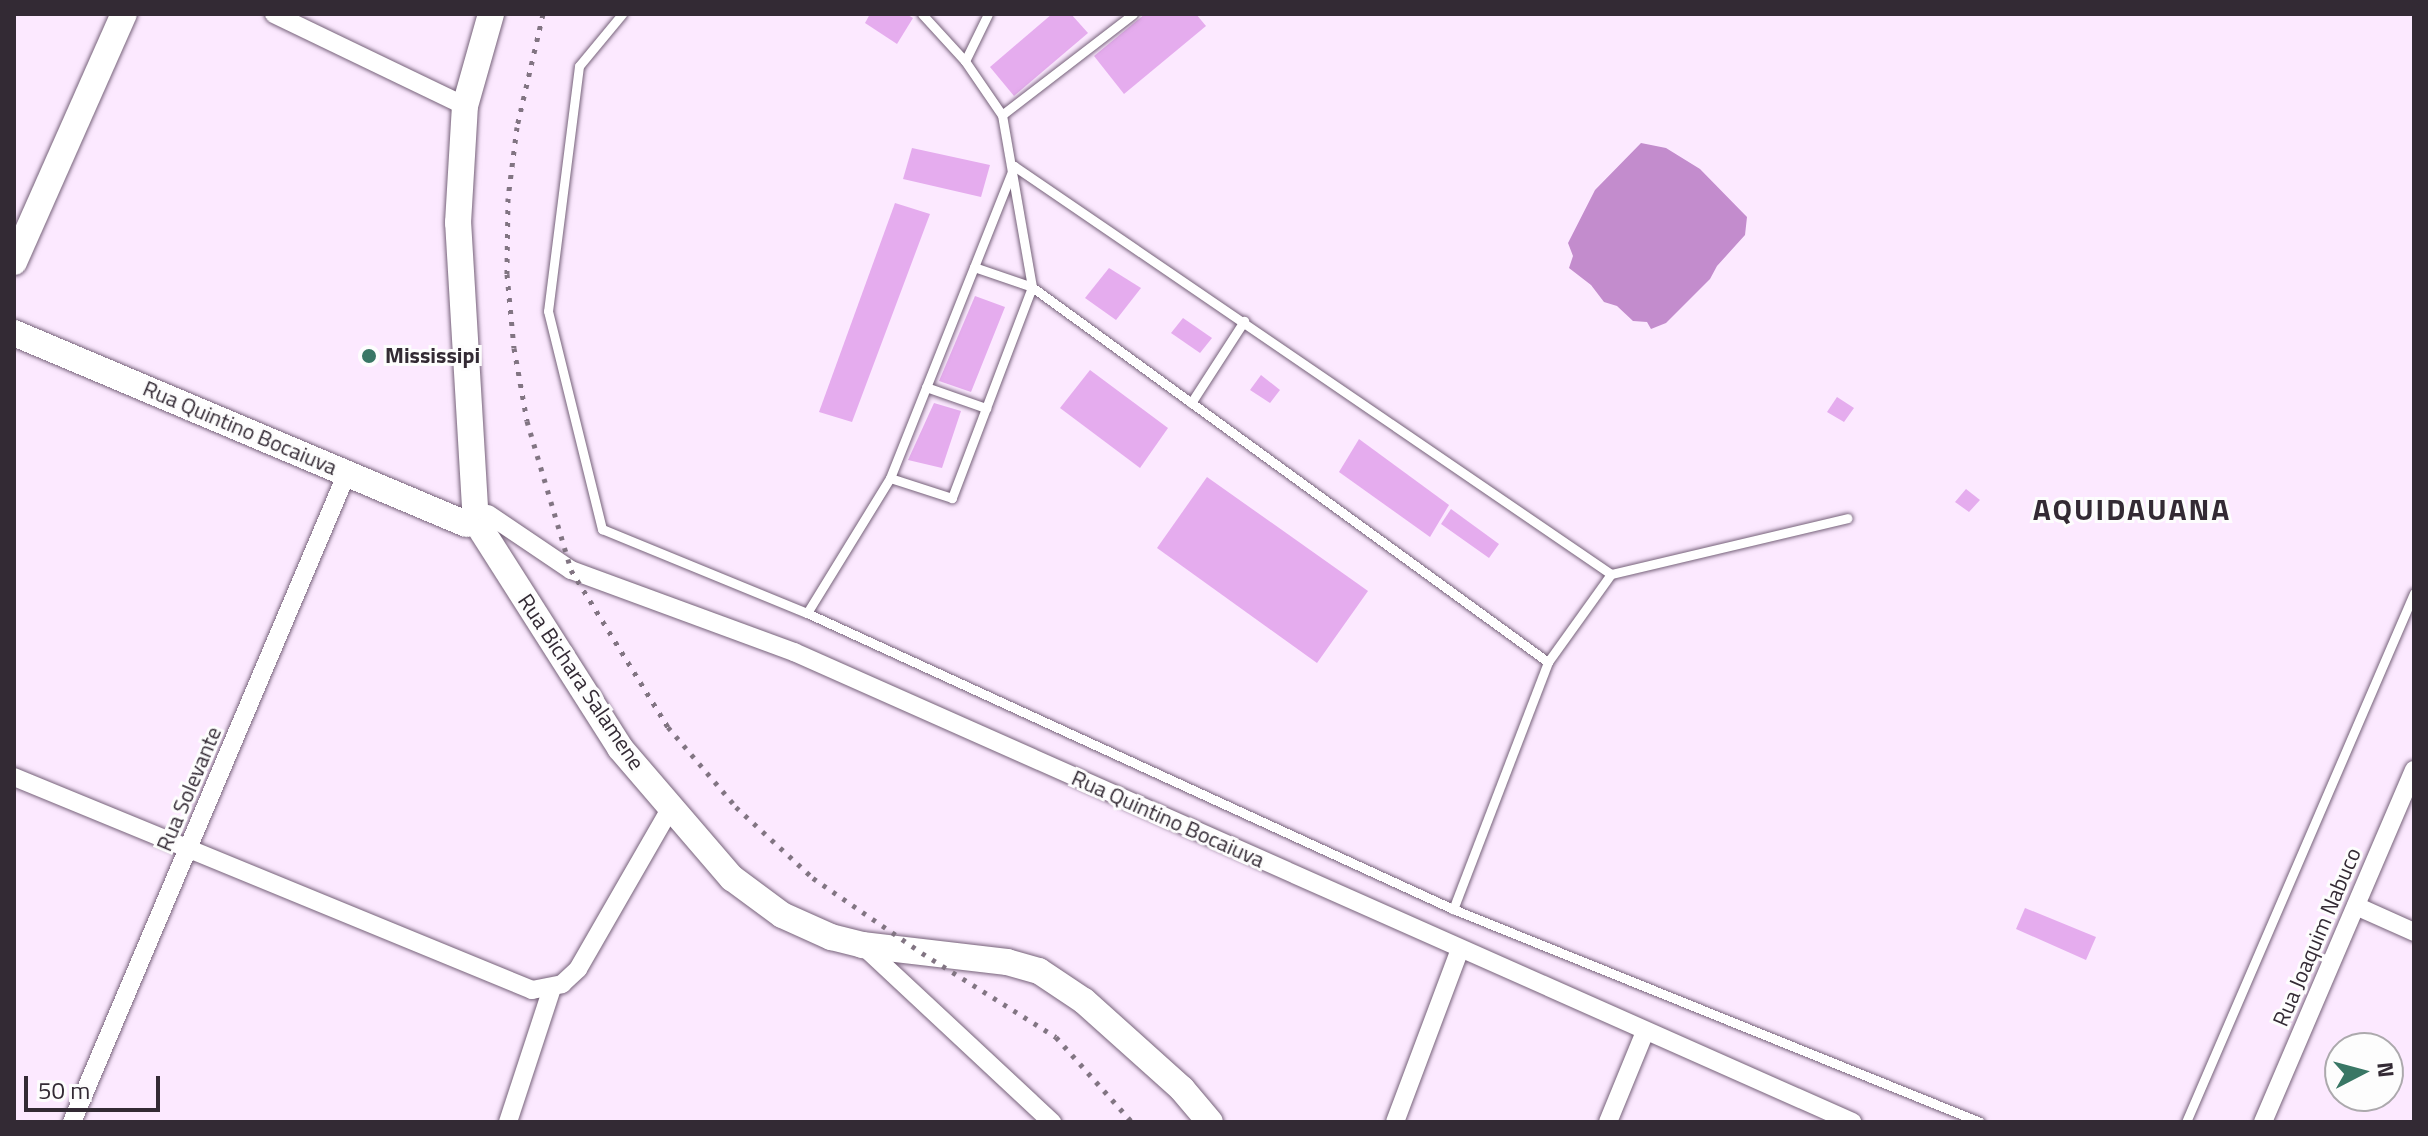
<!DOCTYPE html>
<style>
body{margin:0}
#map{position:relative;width:2428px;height:1136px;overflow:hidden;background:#fce9ff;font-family:"Titillium Web",sans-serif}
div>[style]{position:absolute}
.water>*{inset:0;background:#c38ccd}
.building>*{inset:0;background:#e5acee}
.roads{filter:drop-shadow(0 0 2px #76627a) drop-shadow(0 0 2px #76627a)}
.lane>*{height:9px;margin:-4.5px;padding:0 4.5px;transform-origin:4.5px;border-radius:4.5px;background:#fff}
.street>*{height:18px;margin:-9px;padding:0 9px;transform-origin:9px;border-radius:9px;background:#fff}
.secondary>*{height:26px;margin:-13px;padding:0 13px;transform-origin:13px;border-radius:13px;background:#fff}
.rail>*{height:5px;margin-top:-2.5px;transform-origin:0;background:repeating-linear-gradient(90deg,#817482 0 4px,transparent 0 12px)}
.dots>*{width:22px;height:22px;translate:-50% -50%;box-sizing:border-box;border:4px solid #fdfdfd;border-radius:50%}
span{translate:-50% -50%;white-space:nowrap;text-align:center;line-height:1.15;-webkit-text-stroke:6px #fdfdfd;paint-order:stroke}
.poi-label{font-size:22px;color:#332a34;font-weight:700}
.left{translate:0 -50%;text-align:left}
.street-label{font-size:22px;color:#332a34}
.district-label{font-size:30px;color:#332a34;font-weight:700;letter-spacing:2px}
.frame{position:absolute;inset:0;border:16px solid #332a34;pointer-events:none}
.north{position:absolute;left:2324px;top:1032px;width:80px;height:80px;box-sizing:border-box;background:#fdfdfd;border:2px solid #aca9ad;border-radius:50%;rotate:84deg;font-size:22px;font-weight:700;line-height:32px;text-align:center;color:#332a34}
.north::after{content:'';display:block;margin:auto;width:28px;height:36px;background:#397765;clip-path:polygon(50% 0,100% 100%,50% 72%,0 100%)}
.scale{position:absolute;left:24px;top:1076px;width:136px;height:36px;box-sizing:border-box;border:4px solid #332a34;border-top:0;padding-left:10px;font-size:24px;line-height:28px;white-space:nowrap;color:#332a34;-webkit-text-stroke:6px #fdfdfd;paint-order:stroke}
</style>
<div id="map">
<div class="water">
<div style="clip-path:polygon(1641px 143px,1666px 148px,1700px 169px,1747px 217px,1745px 235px,1717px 266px,1710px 279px,1666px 323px,1651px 329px,1647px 322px,1633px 321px,1617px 306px,1604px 302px,1591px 285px,1569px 268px,1573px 256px,1568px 243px,1595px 190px)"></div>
</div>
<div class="building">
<div style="clip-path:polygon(870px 14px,906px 14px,913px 18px,897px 44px,865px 23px)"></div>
<div style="clip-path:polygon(1052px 14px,1071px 14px,1088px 33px,1014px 96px,990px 67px)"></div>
<div style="clip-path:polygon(1145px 14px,1196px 14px,1206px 26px,1124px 94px,1094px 56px)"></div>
<div style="clip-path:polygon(912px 148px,990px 165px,981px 197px,903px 179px)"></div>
<div style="clip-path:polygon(895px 203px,930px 214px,852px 422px,819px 412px)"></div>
<div style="clip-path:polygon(1109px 268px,1141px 288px,1116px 320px,1085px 298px)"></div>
<div style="clip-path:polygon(975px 296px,1005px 307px,971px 392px,939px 381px)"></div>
<div style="clip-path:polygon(1183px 318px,1212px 338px,1200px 353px,1171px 333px)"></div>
<div style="clip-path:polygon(1090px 370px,1168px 428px,1140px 468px,1060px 408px)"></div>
<div style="clip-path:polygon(1261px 375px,1280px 390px,1270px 403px,1250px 390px)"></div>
<div style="clip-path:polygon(1837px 397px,1854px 408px,1844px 422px,1827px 412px)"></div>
<div style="clip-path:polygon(934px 403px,961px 411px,942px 468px,908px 460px)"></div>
<div style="clip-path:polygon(1359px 439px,1449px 505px,1430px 537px,1339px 472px)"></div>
<div style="clip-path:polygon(1207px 477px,1368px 591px,1317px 663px,1157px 548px)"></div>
<div style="clip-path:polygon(1966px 489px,1980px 500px,1969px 512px,1955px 502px)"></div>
<div style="clip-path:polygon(1451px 509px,1499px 544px,1489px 558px,1441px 524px)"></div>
<div style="clip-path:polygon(2025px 908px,2096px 937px,2086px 960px,2016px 929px)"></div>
</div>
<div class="roads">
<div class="lane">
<div style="left:622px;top:14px;width:67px;rotate:129.6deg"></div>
<div style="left:579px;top:66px;width:247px;rotate:97.2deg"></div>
<div style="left:548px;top:311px;width:225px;rotate:76.1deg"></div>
<div style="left:602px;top:529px;width:222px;rotate:22.3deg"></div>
<div style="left:807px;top:613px;width:158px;rotate:-58.4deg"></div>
<div style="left:922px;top:14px;width:64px;rotate:47.5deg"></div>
<div style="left:965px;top:61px;width:65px;rotate:55.6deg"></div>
<div style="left:1133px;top:14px;width:165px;rotate:142.4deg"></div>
<div style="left:1002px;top:115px;width:175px;rotate:80.1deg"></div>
<div style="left:1032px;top:287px;width:638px;rotate:36.01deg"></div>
<div style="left:965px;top:61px;width:52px;rotate:-63.9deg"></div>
<div style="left:974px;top:267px;width:61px;rotate:19deg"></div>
<div style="left:1032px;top:287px;width:226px;rotate:110.8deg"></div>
<div style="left:952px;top:498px;width:65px;rotate:-162.1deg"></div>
<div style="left:890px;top:478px;width:336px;rotate:-68.3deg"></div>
<div style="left:1014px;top:166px;width:723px;rotate:34.35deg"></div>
<div style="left:1611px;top:574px;width:243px;rotate:-13.3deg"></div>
<div style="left:926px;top:387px;width:64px;rotate:19.3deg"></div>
<div style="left:1191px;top:403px;width:98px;rotate:-57.1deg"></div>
<div style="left:1611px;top:574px;width:108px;rotate:125.6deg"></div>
<div style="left:1548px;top:662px;width:265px;rotate:111deg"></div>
<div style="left:1453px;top:909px;width:568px;rotate:22.01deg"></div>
<div style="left:807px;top:613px;width:711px;rotate:24.62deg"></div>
<div style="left:2186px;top:1122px;width:576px;rotate:-66.68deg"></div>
</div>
<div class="street">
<div style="left:274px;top:14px;width:212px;rotate:25.7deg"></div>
<div style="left:488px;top:514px;width:100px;rotate:34deg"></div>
<div style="left:571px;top:570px;width:238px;rotate:20.2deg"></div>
<div style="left:794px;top:652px;width:1158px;rotate:23.95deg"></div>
<div style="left:14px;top:777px;width:560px;rotate:22.35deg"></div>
<div style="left:532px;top:990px;width:31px;rotate:-11deg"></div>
<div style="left:562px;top:984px;width:22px;rotate:-43deg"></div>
<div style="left:578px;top:969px;width:187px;rotate:-60.1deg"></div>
<div style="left:2356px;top:906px;width:64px;rotate:24.1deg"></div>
<div style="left:862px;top:945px;width:260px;rotate:43deg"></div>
<div style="left:72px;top:1122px;width:705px;rotate:-67.04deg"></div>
<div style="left:508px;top:1122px;width:141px;rotate:-71.8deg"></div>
<div style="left:1395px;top:1122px;width:185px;rotate:-69.4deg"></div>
<div style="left:1608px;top:1122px;width:97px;rotate:-67.7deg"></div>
<div style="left:2263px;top:1122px;width:383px;rotate:-66.8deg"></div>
</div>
<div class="secondary">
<div style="left:14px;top:262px;width:271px;rotate:-66.1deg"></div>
<div style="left:14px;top:333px;width:491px;rotate:22.9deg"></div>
<div style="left:475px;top:507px;width:285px;rotate:-93.4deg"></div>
<div style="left:458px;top:223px;width:117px;rotate:-86.6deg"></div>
<div style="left:465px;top:106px;width:96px;rotate:-74.2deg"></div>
<div style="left:482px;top:531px;width:257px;rotate:57.5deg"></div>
<div style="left:620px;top:748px;width:172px;rotate:49.3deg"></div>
<div style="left:732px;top:878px;width:62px;rotate:36.5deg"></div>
<div style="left:782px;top:915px;width:54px;rotate:24.2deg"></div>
<div style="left:831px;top:937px;width:32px;rotate:14deg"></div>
<div style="left:862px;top:945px;width:146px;rotate:6.7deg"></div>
<div style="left:1007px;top:962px;width:33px;rotate:16deg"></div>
<div style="left:1039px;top:971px;width:54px;rotate:33.7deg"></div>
<div style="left:1084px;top:1001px;width:132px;rotate:41.9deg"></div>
<div style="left:1182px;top:1089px;width:43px;rotate:49.7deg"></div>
</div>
</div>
<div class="rail">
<div style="left:543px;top:14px;width:116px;rotate:103deg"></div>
<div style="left:517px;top:127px;width:72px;rotate:97.2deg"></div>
<div style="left:508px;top:198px;width:76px;rotate:90.8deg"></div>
<div style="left:507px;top:274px;width:74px;rotate:84.6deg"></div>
<div style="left:514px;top:348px;width:74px;rotate:79.9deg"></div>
<div style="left:527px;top:421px;width:155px;rotate:73.5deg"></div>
<div style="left:571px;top:570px;width:185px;rotate:58.3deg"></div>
<div style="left:668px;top:727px;width:105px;rotate:49.6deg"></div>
<div style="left:736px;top:807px;width:105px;rotate:42.7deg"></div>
<div style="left:813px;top:878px;width:132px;rotate:34.5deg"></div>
<div style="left:922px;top:953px;width:158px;rotate:32.1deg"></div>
<div style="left:1056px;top:1037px;width:114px;rotate:48.2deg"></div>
</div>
<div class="dots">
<div style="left:369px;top:356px;background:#397765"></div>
</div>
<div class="poi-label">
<span class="left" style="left:385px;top:356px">Mississipi</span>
</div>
<div class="street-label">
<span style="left:240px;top:428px;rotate:23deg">Rua Quintino Bocaiuva</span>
<span style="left:581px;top:682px;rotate:56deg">Rua Bichara Salamene</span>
<span style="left:189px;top:789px;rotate:-67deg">Rua Solevante</span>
<span style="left:1168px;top:819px;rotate:24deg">Rua Quintino Bocaiuva</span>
<span style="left:2317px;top:937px;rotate:-67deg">Rua Joaquim Nabuco</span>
</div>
<div class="district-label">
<span style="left:2132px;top:509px">AQUIDAUANA</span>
</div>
<div class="frame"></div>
<div class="north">N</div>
<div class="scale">50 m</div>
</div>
